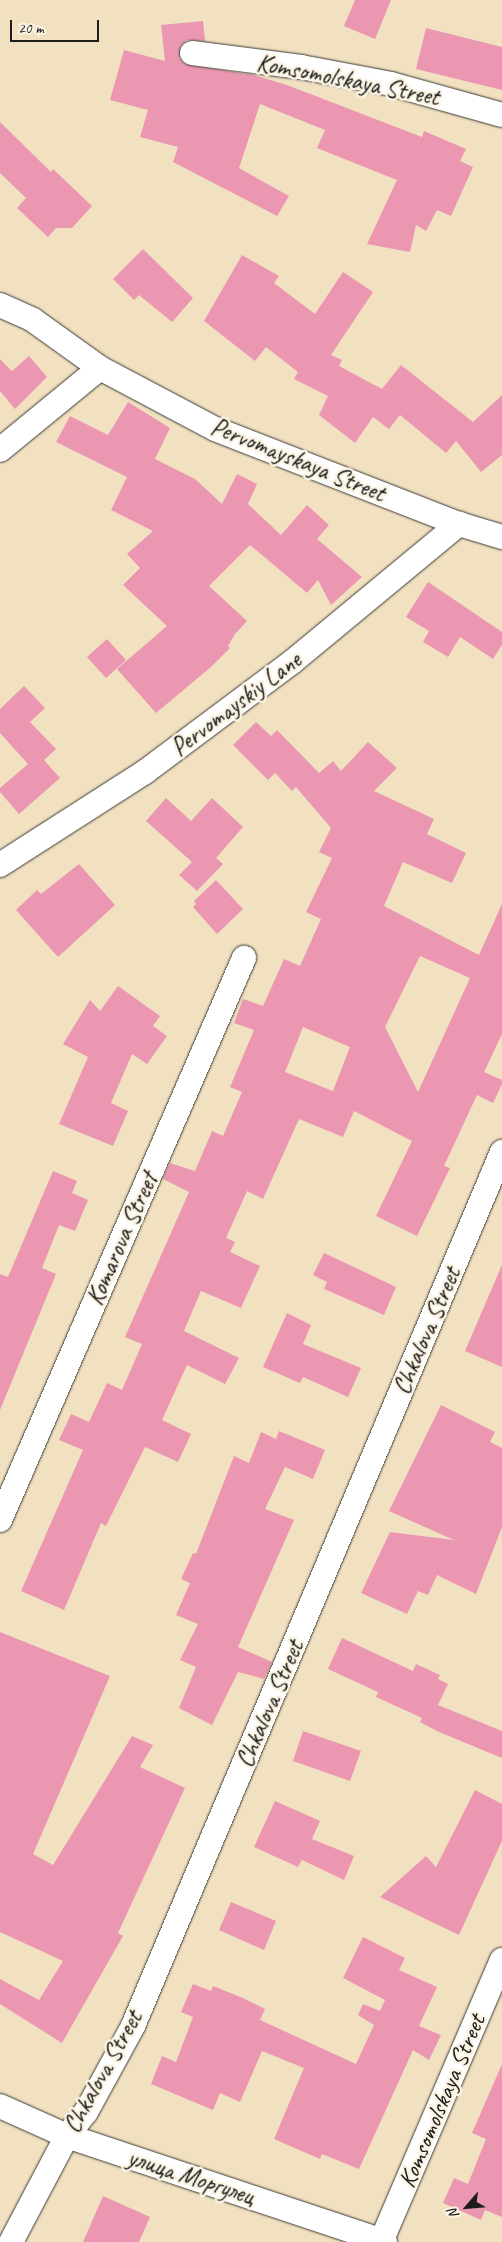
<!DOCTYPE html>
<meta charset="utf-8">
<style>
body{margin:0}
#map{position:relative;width:502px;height:2242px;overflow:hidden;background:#f1e1c1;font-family:Caveat,sans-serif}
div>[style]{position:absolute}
.building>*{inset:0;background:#eb97b2}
.roads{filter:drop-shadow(0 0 1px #3c3a35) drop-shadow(0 0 1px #3c3a35)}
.minor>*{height:24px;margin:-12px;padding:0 12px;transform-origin:12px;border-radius:12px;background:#fff}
span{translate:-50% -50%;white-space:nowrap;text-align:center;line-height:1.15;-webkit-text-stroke:5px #fcf5e5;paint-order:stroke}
.street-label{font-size:25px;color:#1c1c1c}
.north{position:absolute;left:442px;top:2182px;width:50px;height:50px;-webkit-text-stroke:4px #fcf5e5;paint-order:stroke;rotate:243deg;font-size:14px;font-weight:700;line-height:20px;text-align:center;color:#1c1c1c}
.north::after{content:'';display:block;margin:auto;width:18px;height:22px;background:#1c1c1c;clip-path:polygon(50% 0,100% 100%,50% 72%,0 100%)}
.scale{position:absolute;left:10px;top:20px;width:89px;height:22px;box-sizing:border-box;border:2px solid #1c1c1c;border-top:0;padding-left:6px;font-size:15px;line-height:18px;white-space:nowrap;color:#1c1c1c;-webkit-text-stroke:4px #fcf5e5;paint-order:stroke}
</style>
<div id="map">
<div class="building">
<div style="clip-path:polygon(355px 0,391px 0,375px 39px,344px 26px)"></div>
<div style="clip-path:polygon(203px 21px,205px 41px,187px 40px,181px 45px,179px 58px,184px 64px,253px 75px,287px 85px,422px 137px,424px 131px,466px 149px,460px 161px,473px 167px,451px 216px,437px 210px,426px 231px,416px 225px,410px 252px,367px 244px,397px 180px,317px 148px,325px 130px,260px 104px,239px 168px,289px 196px,277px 216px,173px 162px,178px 147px,140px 137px,148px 110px,110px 100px,124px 50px,165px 61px,161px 25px)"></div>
<div style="clip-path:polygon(426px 28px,502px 47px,502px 90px,416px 69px)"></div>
<div style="clip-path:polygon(0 122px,51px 172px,53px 169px,92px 206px,72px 228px,56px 228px,48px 237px,17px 208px,26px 198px,0 173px)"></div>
<div style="clip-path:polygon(143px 249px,193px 298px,172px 322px,139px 295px,134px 300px,113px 279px)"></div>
<div style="clip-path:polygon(242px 255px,279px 276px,274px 283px,315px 314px,343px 272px,373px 292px,331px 355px,342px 360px,339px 366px,382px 389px,401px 365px,473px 422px,502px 395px,502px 455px,481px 472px,456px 441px,446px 453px,400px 415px,389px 429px,373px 417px,355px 443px,319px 415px,328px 396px,294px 379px,298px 372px,266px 347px,255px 361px,204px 321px)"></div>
<div style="clip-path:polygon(29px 356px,47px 377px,15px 409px,0 391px,0 359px,12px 371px)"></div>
<div style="clip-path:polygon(128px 402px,170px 428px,155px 459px,195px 479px,222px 504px,237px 474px,257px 484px,248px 504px,281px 535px,307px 505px,329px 525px,317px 539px,362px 577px,331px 605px,318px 580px,307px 593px,250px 545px,209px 586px,247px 621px,235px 634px,228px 646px,230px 648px,211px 667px,156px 713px,117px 669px,167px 626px,123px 585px,140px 568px,127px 554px,153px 531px,111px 510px,127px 477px,56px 442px,70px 416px,108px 435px)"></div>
<div style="clip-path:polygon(428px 582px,502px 632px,502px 645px,493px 659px,460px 637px,448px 657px,423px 642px,429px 631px,406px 617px)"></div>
<div style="clip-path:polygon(107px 639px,126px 660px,106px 678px,87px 657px)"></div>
<div style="clip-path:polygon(24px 686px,45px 708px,30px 722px,56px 749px,44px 760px,60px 778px,19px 814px,0 792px,0 788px,28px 764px,0 733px,0 709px)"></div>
<div style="clip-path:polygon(evenodd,256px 722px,271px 736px,277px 730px,319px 773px,333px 761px,341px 771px,368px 742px,397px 768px,374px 791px,434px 819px,427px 834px,466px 853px,452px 883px,403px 862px,384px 906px,479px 955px,502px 904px,502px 1034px,484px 1072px,502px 1080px,502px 1084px,493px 1103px,477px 1095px,444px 1166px,450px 1168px,417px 1236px,376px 1216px,412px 1141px,354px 1111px,343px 1137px,299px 1119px,263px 1199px,247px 1191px,226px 1238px,235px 1242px,230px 1252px,260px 1266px,241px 1308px,201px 1291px,184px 1331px,239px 1358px,225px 1384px,187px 1365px,162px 1420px,191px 1434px,178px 1462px,145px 1447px,106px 1526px,101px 1523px,64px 1610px,21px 1591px,83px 1450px,59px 1440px,71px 1414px,89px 1422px,107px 1383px,122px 1390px,142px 1344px,125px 1337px,189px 1192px,163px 1179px,170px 1163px,195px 1171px,212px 1131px,223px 1136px,242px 1092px,230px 1087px,254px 1030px,234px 1023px,243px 999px,263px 1006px,284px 959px,300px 966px,321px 919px,306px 912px,332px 858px,319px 852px,331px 828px,296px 787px,292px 791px,275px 773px,268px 780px,233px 745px,256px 722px,420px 956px,470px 978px,418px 1092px,385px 1027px,420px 956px,256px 722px,303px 1027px,350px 1047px,333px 1091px,285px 1072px,303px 1027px)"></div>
<div style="clip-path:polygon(166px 798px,191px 821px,212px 798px,243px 827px,216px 858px,223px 864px,197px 891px,179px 875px,192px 862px,146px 821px)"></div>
<div style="clip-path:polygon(79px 864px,115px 905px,58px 957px,16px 910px,37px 890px,41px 894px)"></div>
<div style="clip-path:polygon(216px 880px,243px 909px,217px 934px,193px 907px,196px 904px,194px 901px)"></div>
<div style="clip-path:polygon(118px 986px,160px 1016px,153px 1026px,167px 1036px,147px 1064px,132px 1054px,111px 1103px,128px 1111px,113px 1146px,59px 1124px,88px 1057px,63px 1044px,90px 1000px,100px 1011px)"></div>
<div style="clip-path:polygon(53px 1171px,77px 1181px,72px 1193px,88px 1200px,75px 1231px,59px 1225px,42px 1268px,56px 1274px,0 1410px,0 1274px,8px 1277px)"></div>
<div style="clip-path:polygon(324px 1253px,396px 1287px,384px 1315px,324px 1289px,327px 1282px,313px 1275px)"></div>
<div style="clip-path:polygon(502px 1265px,502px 1367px,465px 1351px)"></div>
<div style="clip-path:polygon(287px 1313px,311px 1325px,303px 1344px,361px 1368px,348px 1397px,303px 1377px,300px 1383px,263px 1367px)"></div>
<div style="clip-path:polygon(441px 1405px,495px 1432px,490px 1442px,502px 1448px,502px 1527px,476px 1594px,437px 1575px,428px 1595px,418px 1591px,407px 1614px,361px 1593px,390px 1532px,454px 1540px,389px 1511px)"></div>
<div style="clip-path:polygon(279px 1431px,325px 1450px,313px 1479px,285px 1467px,265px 1509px,294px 1520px,238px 1647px,272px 1662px,264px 1679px,238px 1672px,212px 1725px,179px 1708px,196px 1667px,180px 1660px,198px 1624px,176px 1615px,190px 1583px,181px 1579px,193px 1553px,196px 1554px,234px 1456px,249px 1463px,261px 1432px,276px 1439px)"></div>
<div style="clip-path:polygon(0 1632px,110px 1676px,33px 1854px,53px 1865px,132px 1736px,153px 1745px,140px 1767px,185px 1788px,118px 1933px,123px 1936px,62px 2043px,0 2004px,0 1979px,39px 2000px,63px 1961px,0 1932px)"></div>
<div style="clip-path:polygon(342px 1638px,413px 1671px,416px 1664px,440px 1675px,438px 1679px,448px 1684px,438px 1705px,502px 1731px,502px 1758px,439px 1732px,420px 1722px,422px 1718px,376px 1697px,378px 1692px,328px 1669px)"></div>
<div style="clip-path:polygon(303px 1731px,361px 1751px,350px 1781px,293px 1761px)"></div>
<div style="clip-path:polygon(475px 1790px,502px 1804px,502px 1841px,459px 1935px,380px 1897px,426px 1856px,436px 1867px)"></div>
<div style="clip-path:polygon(275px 1801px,320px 1821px,312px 1839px,354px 1856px,344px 1880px,302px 1860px,298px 1867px,254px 1847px)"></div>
<div style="clip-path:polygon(231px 1902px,276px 1921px,264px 1950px,219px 1930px)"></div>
<div style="clip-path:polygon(363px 1937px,405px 1958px,399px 1970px,437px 1987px,419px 2026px,441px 2035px,429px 2060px,413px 2050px,359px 2169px,322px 2154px,320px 2159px,274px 2139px,304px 2068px,262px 2051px,240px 2102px,220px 2093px,213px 2110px,151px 2084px,162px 2056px,176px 2062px,193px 2017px,181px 2012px,193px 1984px,211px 1991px,213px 1986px,243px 1998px,265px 2009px,260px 2020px,356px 2064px,374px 2025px,358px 2015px,363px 2004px,380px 2011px,385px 2000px,343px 1978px)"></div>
<div style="clip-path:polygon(502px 2064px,502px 2217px,485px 2210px,481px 2220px,443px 2203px,454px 2178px,468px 2184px,486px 2139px,472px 2133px)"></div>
<div style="clip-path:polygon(103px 2196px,150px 2217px,139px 2242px,83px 2242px)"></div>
</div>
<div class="roads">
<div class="minor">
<div style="left:192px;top:53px;width:110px;rotate:7.3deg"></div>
<div style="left:301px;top:67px;width:92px;rotate:10.7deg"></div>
<div style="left:391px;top:84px;width:115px;rotate:15.6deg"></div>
<div style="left:0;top:305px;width:36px;rotate:24deg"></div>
<div style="left:33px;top:320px;width:82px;rotate:35.6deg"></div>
<div style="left:100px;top:368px;width:130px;rotate:27.9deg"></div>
<div style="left:215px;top:429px;width:262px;rotate:21.3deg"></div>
<div style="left:459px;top:524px;width:45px;rotate:16.8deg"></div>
<div style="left:0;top:450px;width:129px;rotate:-39.4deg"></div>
<div style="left:0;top:865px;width:172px;rotate:-32.7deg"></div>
<div style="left:145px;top:772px;width:184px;rotate:-36.8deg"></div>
<div style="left:292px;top:662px;width:217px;rotate:-39.6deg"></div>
<div style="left:0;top:1520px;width:613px;rotate:-66.53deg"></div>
<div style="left:0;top:2106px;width:73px;rotate:24.1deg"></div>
<div style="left:67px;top:2136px;width:335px;rotate:18.4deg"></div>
<div style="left:11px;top:2242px;width:120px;rotate:-62.2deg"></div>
<div style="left:67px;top:2136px;width:31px;rotate:-52deg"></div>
<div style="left:86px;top:2112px;width:98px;rotate:-61.3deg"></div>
<div style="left:133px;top:2026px;width:949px;rotate:-67.11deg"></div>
<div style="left:381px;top:2242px;width:307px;rotate:-66.8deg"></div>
</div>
</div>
<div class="street-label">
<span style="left:348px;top:80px;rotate:11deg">Komsomolskaya Street</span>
<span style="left:298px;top:460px;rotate:22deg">Pervomayskaya Street</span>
<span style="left:236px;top:704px;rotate:-37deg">Pervomayskiy Lane</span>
<span style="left:122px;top:1239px;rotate:-66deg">Komarova Street</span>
<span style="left:427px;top:1331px;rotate:-67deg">Chkalova Street</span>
<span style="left:270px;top:1704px;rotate:-67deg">Chkalova Street</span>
<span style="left:103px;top:2072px;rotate:-61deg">Chkalova Street</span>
<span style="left:442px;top:2101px;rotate:-67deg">Komsomolskaya Street</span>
<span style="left:191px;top:2177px;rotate:18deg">улица Моргулец</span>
</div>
<div class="north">N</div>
<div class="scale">20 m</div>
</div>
